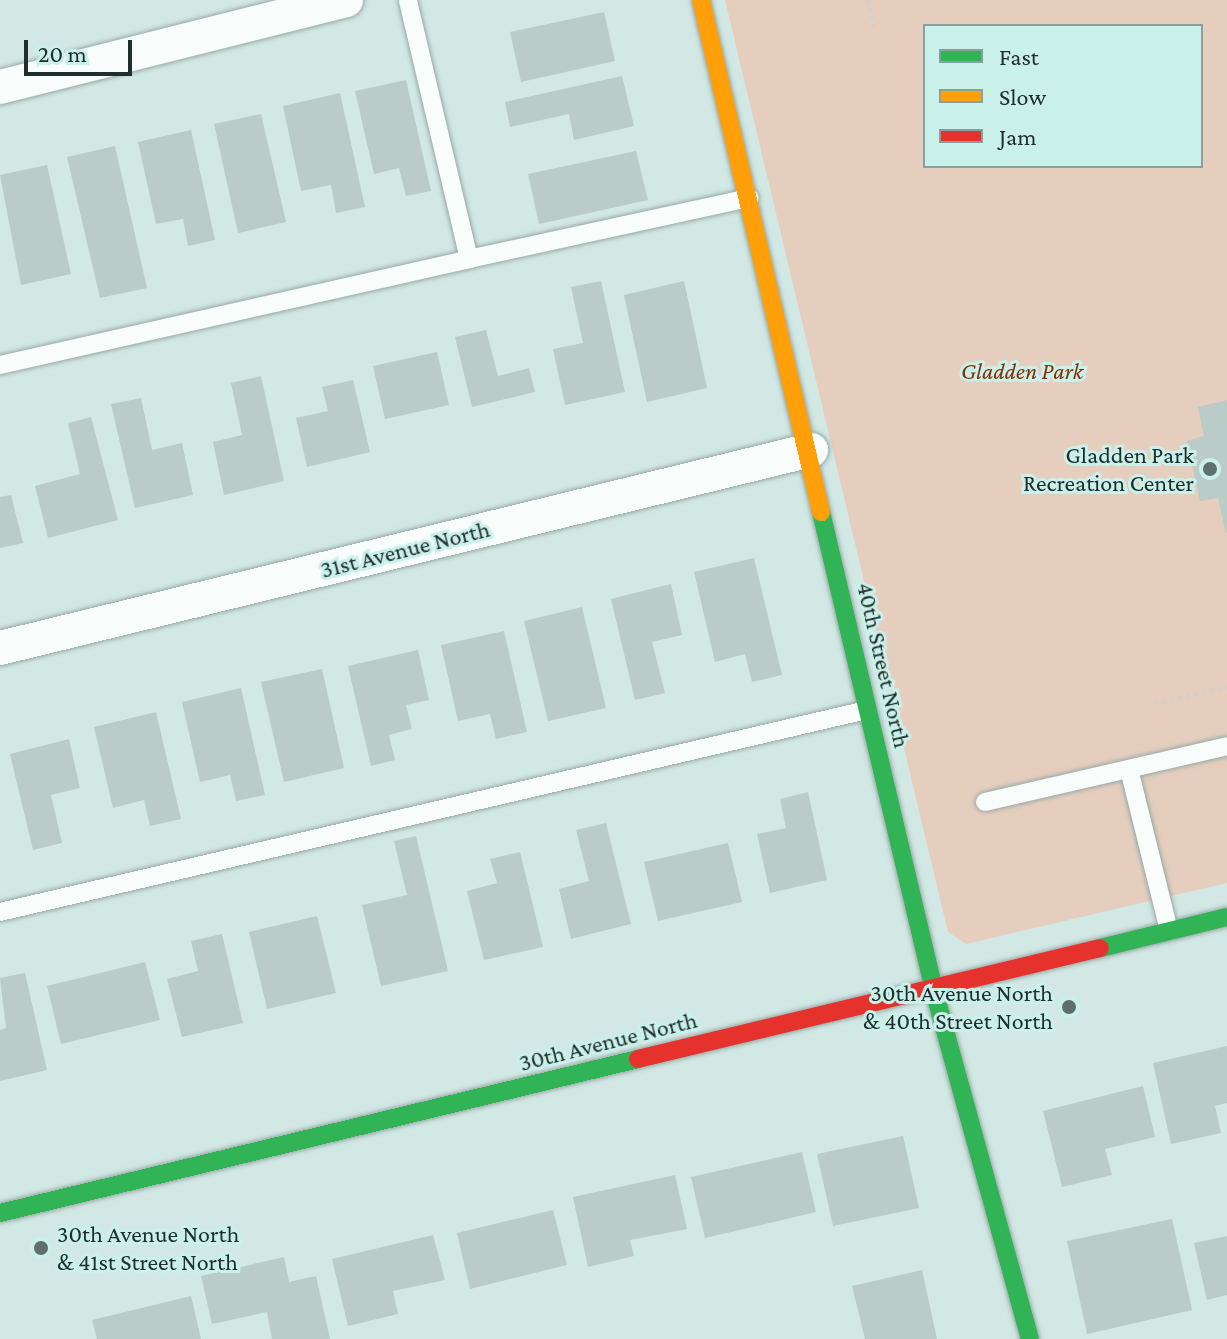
<!DOCTYPE html>
<style>
body{margin:0}
#map{position:relative;width:1227px;height:1339px;overflow:hidden;background:#d2e8e4;font-family:"Crimson Pro",serif}
div>[style]{position:absolute}
.green>*{inset:0;background:#e6cebf}
.building>*{inset:0;background:#bacbc8}
.path>*{height:5px;margin-top:-2.5px;transform-origin:0;background:repeating-linear-gradient(90deg,#cbd2d0 0 2px,transparent 0 8px)}
.roads{filter:drop-shadow(0 0 2px #98a9a6) drop-shadow(0 0 2px #98a9a6)}
.lane>*{height:18px;margin:-9px;padding:0 9px;transform-origin:9px;border-radius:9px;background:#f8fcfb}
.street>*{height:34px;margin:-17px;padding:0 17px;transform-origin:17px;border-radius:17px;background:#f8fcfb}
.fast>*{height:18px;margin:-9px;padding:0 9px;transform-origin:9px;border-radius:9px;background:#30b455}
.slow>*{height:18px;margin:-9px;padding:0 9px;transform-origin:9px;border-radius:9px;background:#ff9f0a}
.jam>*{height:18px;margin:-9px;padding:0 9px;transform-origin:9px;border-radius:9px;background:#e5322d}
.dots>*{width:22px;height:22px;translate:-50% -50%;box-sizing:border-box;border:4px solid #caf0ea;border-radius:50%}
span{translate:-50% -50%;white-space:nowrap;text-align:center;line-height:1.15;-webkit-text-stroke:6px #caf0ea;paint-order:stroke}
.park-label{font-size:24px;color:#853003;font-style:italic}
.poi-label{font-size:24px;color:#202e2c}
.right{translate:-100% -50%;text-align:right}
.left{translate:0 -50%;text-align:left}
.street-label{font-size:24px;color:#202e2c}
.legend{position:absolute;left:923px;top:24px;width:280px;height:144px;box-sizing:border-box;background:#caf0ea;border:2px solid #86a29e;margin:0;padding:10px 14px;list-style:none;font-size:24px;color:#202e2c}
.legend li{display:flex;align-items:center;gap:16px;height:40px}
.legend b{width:40px;border:2px solid #86a29e}
.scale{position:absolute;left:24px;top:40px;width:108px;height:36px;box-sizing:border-box;border:4px solid #202e2c;border-top:0;padding-left:10px;font-size:24px;line-height:28px;white-space:nowrap;color:#202e2c;-webkit-text-stroke:6px #caf0ea;paint-order:stroke}
</style>
<div id="map">
<div class="green">
<div style="clip-path:polygon(evenodd,725px 0,1227px 0,1227px 883px,966px 944px,948px 932px,725px 0,925px 26px,1201px 26px,1201px 166px,925px 166px,925px 26px)"></div>
</div>
<div class="building">
<div style="clip-path:polygon(604px 12px,615px 61px,521px 82px,510px 32px)"></div>
<div style="clip-path:polygon(622px 76px,634px 126px,574px 140px,569px 114px,510px 127px,505px 102px)"></div>
<div style="clip-path:polygon(406px 80px,431px 191px,406px 196px,399px 168px,374px 174px,355px 91px)"></div>
<div style="clip-path:polygon(340px 93px,365px 207px,336px 213px,331px 185px,301px 191px,283px 106px)"></div>
<div style="clip-path:polygon(261px 114px,286px 222px,238px 233px,214px 124px)"></div>
<div style="clip-path:polygon(191px 130px,215px 240px,188px 246px,183px 219px,156px 224px,138px 142px)"></div>
<div style="clip-path:polygon(115px 146px,147px 288px,100px 298px,67px 157px)"></div>
<div style="clip-path:polygon(636px 151px,648px 200px,539px 224px,528px 174px)"></div>
<div style="clip-path:polygon(47px 165px,71px 274px,21px 285px,0 175px)"></div>
<div style="clip-path:polygon(601px 281px,625px 392px,565px 405px,553px 349px,583px 343px,571px 287px)"></div>
<div style="clip-path:polygon(684px 281px,707px 388px,647px 402px,624px 295px)"></div>
<div style="clip-path:polygon(486px 330px,498px 376px,529px 368px,535px 392px,472px 407px,455px 337px)"></div>
<div style="clip-path:polygon(437px 352px,449px 405px,385px 419px,373px 366px)"></div>
<div style="clip-path:polygon(261px 376px,284px 481px,224px 495px,213px 442px,242px 435px,231px 383px)"></div>
<div style="clip-path:polygon(353px 380px,370px 452px,307px 467px,296px 418px,328px 411px,322px 387px)"></div>
<div style="clip-path:polygon(141px 398px,152px 450px,182px 443px,193px 495px,135px 508px,111px 404px)"></div>
<div style="clip-path:polygon(1227px 400px,1227px 533px,1226px 533px,1218px 498px,1200px 501px,1187px 441px,1204px 436px,1198px 407px)"></div>
<div style="clip-path:polygon(91px 417px,118px 520px,48px 538px,35px 486px,80px 474px,68px 423px)"></div>
<div style="clip-path:polygon(11px 495px,23px 543px,0 548px,0 497px)"></div>
<div style="clip-path:polygon(754px 558px,782px 675px,752px 682px,745px 654px,715px 662px,694px 572px)"></div>
<div style="clip-path:polygon(671px 584px,682px 635px,652px 642px,665px 693px,635px 700px,611px 599px)"></div>
<div style="clip-path:polygon(582px 607px,606px 708px,548px 721px,524px 621px)"></div>
<div style="clip-path:polygon(504px 631px,527px 732px,496px 739px,490px 714px,458px 721px,441px 645px)"></div>
<div style="clip-path:polygon(418px 650px,429px 700px,406px 705px,412px 729px,389px 735px,395px 760px,371px 766px,348px 666px)"></div>
<div style="clip-path:polygon(322px 669px,344px 768px,284px 782px,261px 682px)"></div>
<div style="clip-path:polygon(241px 688px,265px 795px,236px 801px,230px 775px,200px 782px,182px 702px)"></div>
<div style="clip-path:polygon(156px 712px,181px 819px,150px 826px,144px 800px,113px 808px,94px 727px)"></div>
<div style="clip-path:polygon(69px 739px,80px 788px,51px 795px,62px 843px,33px 850px,10px 754px)"></div>
<div style="clip-path:polygon(808px 792px,827px 880px,770px 893px,757px 834px,786px 828px,780px 799px)"></div>
<div style="clip-path:polygon(606px 823px,631px 924px,571px 939px,559px 889px,589px 881px,576px 830px)"></div>
<div style="clip-path:polygon(416px 836px,448px 971px,381px 986px,362px 905px,407px 895px,394px 841px)"></div>
<div style="clip-path:polygon(728px 843px,742px 902px,658px 921px,644px 862px)"></div>
<div style="clip-path:polygon(520px 852px,543px 947px,484px 960px,467px 891px,497px 883px,490px 859px)"></div>
<div style="clip-path:polygon(317px 916px,336px 993px,267px 1009px,249px 932px)"></div>
<div style="clip-path:polygon(222px 934px,243px 1023px,182px 1037px,167px 979px,198px 971px,191px 941px)"></div>
<div style="clip-path:polygon(145px 962px,160px 1020px,61px 1044px,47px 986px)"></div>
<div style="clip-path:polygon(25px 973px,47px 1070px,0 1081px,0 1030px,6px 1028px,0 978px)"></div>
<div style="clip-path:polygon(1227px 1046px,1227px 1103px,1215px 1106px,1221px 1133px,1171px 1144px,1153px 1063px)"></div>
<div style="clip-path:polygon(1143px 1086px,1155px 1137px,1105px 1149px,1112px 1175px,1062px 1187px,1043px 1111px)"></div>
<div style="clip-path:polygon(903px 1136px,919px 1208px,833px 1226px,817px 1154px)"></div>
<div style="clip-path:polygon(802px 1152px,816px 1212px,705px 1238px,691px 1177px)"></div>
<div style="clip-path:polygon(675px 1175px,687px 1229px,630px 1240px,634px 1256px,588px 1267px,573px 1197px)"></div>
<div style="clip-path:polygon(553px 1210px,567px 1265px,470px 1289px,457px 1233px)"></div>
<div style="clip-path:polygon(1172px 1219px,1192px 1310px,1087px 1334px,1067px 1241px)"></div>
<div style="clip-path:polygon(433px 1235px,445px 1280px,393px 1291px,398px 1314px,348px 1326px,332px 1259px)"></div>
<div style="clip-path:polygon(1227px 1236px,1227px 1295px,1207px 1300px,1194px 1243px)"></div>
<div style="clip-path:polygon(284px 1257px,289px 1282px,316px 1276px,330px 1339px,272px 1339px,267px 1312px,212px 1324px,201px 1276px)"></div>
<div style="clip-path:polygon(922px 1270px,937px 1339px,865px 1339px,852px 1286px)"></div>
<div style="clip-path:polygon(191px 1296px,201px 1339px,97px 1339px,92px 1320px)"></div>
</div>
<div class="path">
<div style="left:868px;top:0;width:27px;rotate:77deg"></div>
<div style="left:1156px;top:703px;width:73px;rotate:-13.5deg"></div>
</div>
<div class="roads">
<div class="lane">
<div style="left:469px;top:259px;width:287px;rotate:-12.3deg"></div>
<div style="left:0;top:365px;width:481px;rotate:-12.7deg"></div>
<div style="left:469px;top:259px;width:266px;rotate:-103.3deg"></div>
<div style="left:1129px;top:769px;width:167px;rotate:76.1deg"></div>
<div style="left:985px;top:802px;width:248px;rotate:-13deg"></div>
<div style="left:0;top:912px;width:890px;rotate:-13.12deg"></div>
</div>
<div class="street">
<div style="left:0;top:87px;width:357px;rotate:-14.1deg"></div>
<div style="left:0;top:648px;width:835px;rotate:-13.72deg"></div>
</div>
<div class="fast">
<div style="left:821px;top:512px;width:488px;rotate:76.7deg"></div>
<div style="left:933px;top:987px;width:365px;rotate:74.6deg"></div>
<div style="left:1100px;top:948px;width:131px;rotate:-13.7deg"></div>
<div style="left:0;top:1213px;width:656px;rotate:-13.57deg"></div>
</div>
<div class="slow">
<div style="left:701px;top:0;width:526px;rotate:76.81deg"></div>
</div>
<div class="jam">
<div style="left:638px;top:1059px;width:475px;rotate:-13.5deg"></div>
</div>
</div>
<div class="dots">
<div style="left:1210px;top:469px;background:#5e6f6c"></div>
<div style="left:1069px;top:1007px;background:#5e6f6c"></div>
<div style="left:41px;top:1248px;background:#5e6f6c"></div>
</div>
<div class="park-label">
<span style="left:1022px;top:371px">Gladden Park</span>
</div>
<div class="poi-label">
<span class="right" style="left:1194px;top:469px">Gladden Park<br>Recreation Center</span>
<span class="right" style="left:1053px;top:1007px">30th Avenue North<br>&amp; 40th Street North</span>
<span class="left" style="left:57px;top:1248px">30th Avenue North<br>&amp; 41st Street North</span>
</div>
<div class="street-label">
<span style="left:405px;top:549px;rotate:-14deg">31st Avenue North</span>
<span style="left:884px;top:665px;rotate:77deg">40th Street North</span>
<span style="left:608px;top:1041px;rotate:-14deg">30th Avenue North</span>
</div>
<ul class="legend">
<li><b style="height:10px;background:#30b455"></b>Fast</li>
<li><b style="height:10px;background:#ff9f0a"></b>Slow</li>
<li><b style="height:10px;background:#e5322d"></b>Jam</li>
</ul>
<div class="scale">20 m</div>
</div>
